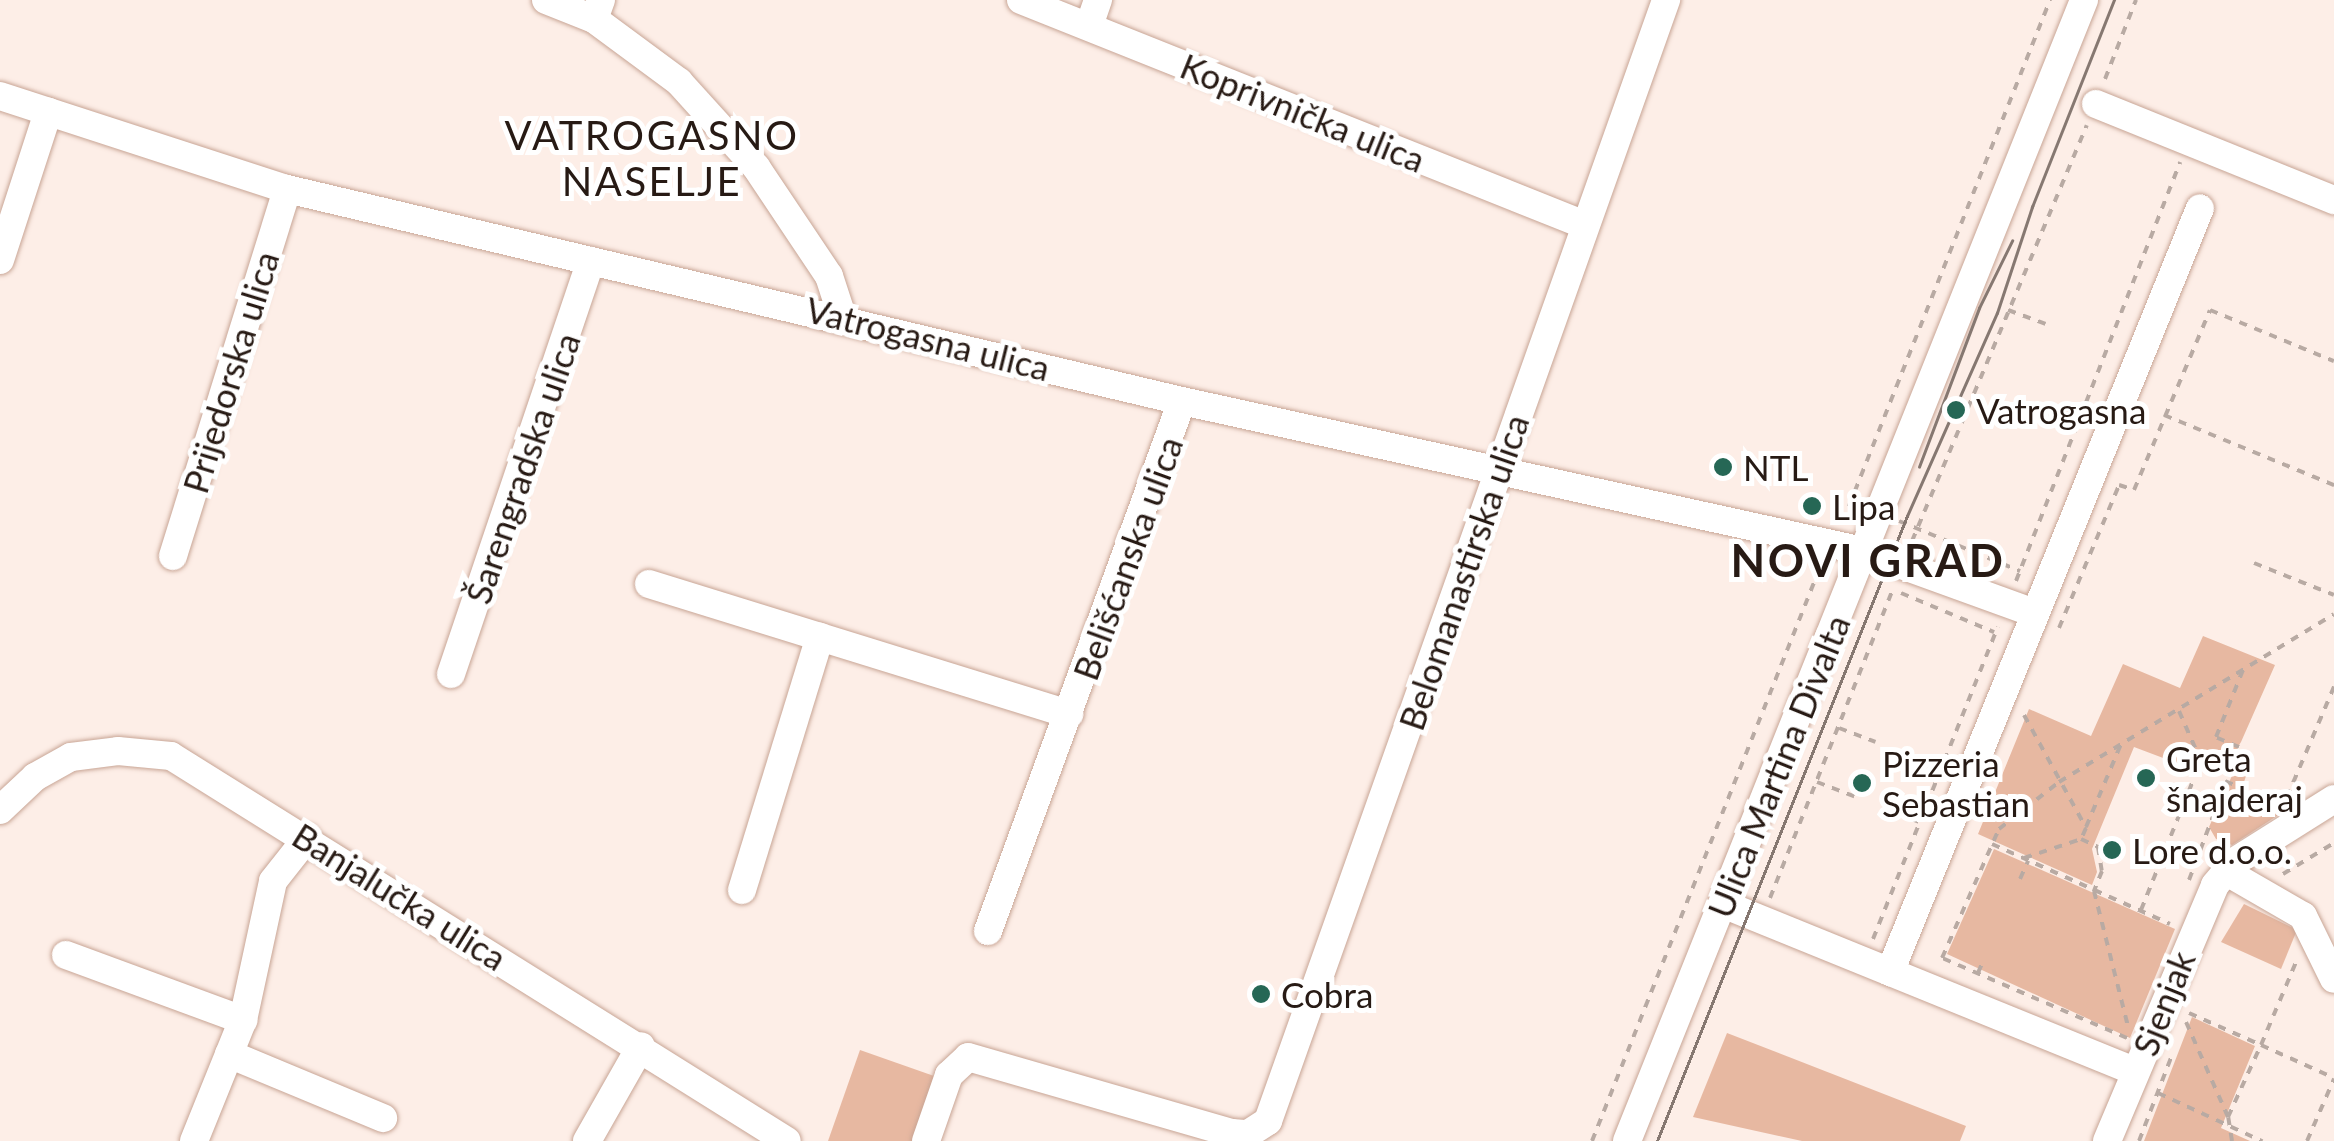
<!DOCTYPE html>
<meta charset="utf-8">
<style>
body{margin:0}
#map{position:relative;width:2334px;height:1141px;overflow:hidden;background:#fdeee7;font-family:Lato,sans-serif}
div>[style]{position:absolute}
.green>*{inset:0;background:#e7b8a1}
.path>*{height:4px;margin-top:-2px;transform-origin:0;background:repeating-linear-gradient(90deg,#b8aaa3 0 8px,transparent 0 16px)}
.roads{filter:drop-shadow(0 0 2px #c8a595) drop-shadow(0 0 2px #c8a595)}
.minor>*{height:28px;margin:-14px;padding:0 14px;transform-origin:14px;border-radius:14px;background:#fff}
.tram>*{height:2.5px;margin:-1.25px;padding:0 1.25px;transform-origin:1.25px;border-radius:1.25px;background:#867871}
.dots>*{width:28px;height:28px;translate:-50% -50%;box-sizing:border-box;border:5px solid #fff;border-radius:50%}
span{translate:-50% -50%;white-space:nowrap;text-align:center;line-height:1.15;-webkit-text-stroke:10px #fff;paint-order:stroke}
.street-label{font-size:35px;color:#271a14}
.poi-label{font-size:35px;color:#271a14}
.left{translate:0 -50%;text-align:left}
.quarter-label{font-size:40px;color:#271a14;letter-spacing:2.5px}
.district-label{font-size:45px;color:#271a14;font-weight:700;letter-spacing:2.5px}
</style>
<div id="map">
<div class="green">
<div style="clip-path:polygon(2203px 636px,2275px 665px,2241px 742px,2225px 768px,2192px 756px,2187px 767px,2134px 747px,2092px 849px,2097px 872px,2092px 885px,1978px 834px,2029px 709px,2091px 736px,2123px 664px,2180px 688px)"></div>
<div style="clip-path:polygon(2235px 769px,2247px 773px,2241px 791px,2286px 810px,2232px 845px,2216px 839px,2209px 827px)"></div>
<div style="clip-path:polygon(1994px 849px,2175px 929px,2130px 1038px,1947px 954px)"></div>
<div style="clip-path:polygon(2244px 904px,2297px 930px,2281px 969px,2221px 942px)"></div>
<div style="clip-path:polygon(2192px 1017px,2255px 1046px,2221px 1128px,2250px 1141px,2144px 1141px)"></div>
<div style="clip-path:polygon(1727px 1033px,1966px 1126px,1960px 1141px,1802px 1141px,1693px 1117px)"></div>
<div style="clip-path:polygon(860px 1050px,934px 1076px,914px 1141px,828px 1141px)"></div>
</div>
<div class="path">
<div style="left:2105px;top:79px;width:85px;rotate:-68.6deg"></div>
<div style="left:2008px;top:310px;width:40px;rotate:20.2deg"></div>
<div style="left:2164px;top:415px;width:184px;rotate:22.4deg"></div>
<div style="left:1843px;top:521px;width:561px;rotate:-68.33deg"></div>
<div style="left:1899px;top:521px;width:131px;rotate:22.5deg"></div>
<div style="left:1912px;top:541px;width:451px;rotate:-67.2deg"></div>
<div style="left:2254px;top:563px;width:86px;rotate:21.8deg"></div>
<div style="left:2016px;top:581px;width:450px;rotate:-68.6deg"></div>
<div style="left:1901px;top:593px;width:101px;rotate:22.8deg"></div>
<div style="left:2059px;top:628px;width:155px;rotate:-67.2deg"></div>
<div style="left:2119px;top:485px;width:16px;rotate:18deg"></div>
<div style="left:2134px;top:490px;width:195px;rotate:-67.1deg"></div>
<div style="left:2210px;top:310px;width:134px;rotate:22.4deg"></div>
<div style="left:2179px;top:711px;width:55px;rotate:66.3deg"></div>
<div style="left:2024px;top:715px;width:129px;rotate:61.2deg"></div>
<div style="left:2086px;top:828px;width:12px;rotate:114deg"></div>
<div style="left:2081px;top:839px;width:19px;rotate:25deg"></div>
<div style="left:2098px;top:847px;width:24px;rotate:81deg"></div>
<div style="left:2102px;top:871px;width:22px;rotate:112deg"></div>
<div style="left:2094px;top:891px;width:139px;rotate:75.9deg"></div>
<div style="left:1839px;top:728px;width:39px;rotate:21deg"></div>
<div style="left:1924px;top:760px;width:20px;rotate:24deg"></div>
<div style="left:2225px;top:781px;width:59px;rotate:23.1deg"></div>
<div style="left:1817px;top:782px;width:40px;rotate:21deg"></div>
<div style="left:2287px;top:797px;width:120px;rotate:-66.9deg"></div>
<div style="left:1896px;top:813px;width:26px;rotate:21deg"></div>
<div style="left:2086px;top:827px;width:90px;rotate:-67.1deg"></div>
<div style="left:1992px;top:844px;width:195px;rotate:24.2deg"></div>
<div style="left:2024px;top:858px;width:60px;rotate:-18.4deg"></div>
<div style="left:2283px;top:874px;width:60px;rotate:-31.3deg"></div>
<div style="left:2020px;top:879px;width:20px;rotate:-66deg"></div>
<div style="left:2189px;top:880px;width:142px;rotate:-69.4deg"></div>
<div style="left:2239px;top:747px;width:25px;rotate:-157deg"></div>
<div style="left:2216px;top:737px;width:72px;rotate:-68.1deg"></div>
<div style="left:1770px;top:898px;width:335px;rotate:-68.3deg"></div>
<div style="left:2141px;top:910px;width:161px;rotate:-68.1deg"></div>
<div style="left:2201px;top:761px;width:30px;rotate:24deg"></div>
<div style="left:1873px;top:939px;width:336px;rotate:-68.2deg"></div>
<div style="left:1978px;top:973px;width:13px;rotate:-67deg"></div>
<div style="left:2189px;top:1013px;width:79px;rotate:24deg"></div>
<div style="left:2261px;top:1045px;width:90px;rotate:-67.1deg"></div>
<div style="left:2186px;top:1022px;width:104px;rotate:66.1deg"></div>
<div style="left:2127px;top:1038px;width:202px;rotate:-156.6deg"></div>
<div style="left:1942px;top:958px;width:141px;rotate:-66.2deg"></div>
<div style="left:1999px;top:829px;width:76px;rotate:-38.1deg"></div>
<div style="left:2059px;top:782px;width:322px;rotate:-31.4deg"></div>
<div style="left:2158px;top:1093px;width:115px;rotate:24.8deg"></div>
<div style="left:1592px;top:1141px;width:620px;rotate:-68.32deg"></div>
<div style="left:2139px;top:1141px;width:92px;rotate:-69deg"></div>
<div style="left:2232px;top:1141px;width:24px;rotate:-99deg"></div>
<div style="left:2228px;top:1117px;width:79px;rotate:-65.4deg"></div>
<div style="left:2261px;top:1045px;width:80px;rotate:24.3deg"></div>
<div style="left:2307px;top:1141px;width:68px;rotate:-66.5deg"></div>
</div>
<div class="roads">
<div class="minor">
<div style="left:546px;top:0;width:52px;rotate:21.6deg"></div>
<div style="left:601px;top:0;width:20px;rotate:110deg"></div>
<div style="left:594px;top:19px;width:106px;rotate:36.5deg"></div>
<div style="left:679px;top:82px;width:115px;rotate:47.8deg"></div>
<div style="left:756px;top:167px;width:131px;rotate:56.2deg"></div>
<div style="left:829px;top:276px;width:42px;rotate:72deg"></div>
<div style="left:1021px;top:0;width:607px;rotate:21.75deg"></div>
<div style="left:1089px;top:26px;width:28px;rotate:-71deg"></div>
<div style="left:0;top:96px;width:302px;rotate:18deg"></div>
<div style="left:287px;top:189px;width:920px;rotate:13.33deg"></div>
<div style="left:1182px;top:401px;width:697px;rotate:12.42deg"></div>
<div style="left:1863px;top:551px;width:182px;rotate:19.9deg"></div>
<div style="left:2096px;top:104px;width:257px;rotate:22deg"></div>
<div style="left:0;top:260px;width:156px;rotate:-72deg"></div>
<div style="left:173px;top:556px;width:384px;rotate:-72.7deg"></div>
<div style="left:649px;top:584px;width:440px;rotate:17.2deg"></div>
<div style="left:451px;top:674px;width:436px;rotate:-71.3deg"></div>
<div style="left:0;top:810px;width:48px;rotate:-43.3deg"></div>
<div style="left:35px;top:777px;width:41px;rotate:-29.1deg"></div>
<div style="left:71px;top:757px;width:47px;rotate:-7.3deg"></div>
<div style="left:118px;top:751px;width:53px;rotate:5.4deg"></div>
<div style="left:171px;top:756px;width:726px;rotate:32.01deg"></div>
<div style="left:2225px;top:871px;width:90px;rotate:30deg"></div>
<div style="left:2303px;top:916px;width:70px;rotate:63.8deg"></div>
<div style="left:742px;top:890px;width:265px;rotate:-72.9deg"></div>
<div style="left:1723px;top:904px;width:445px;rotate:22.1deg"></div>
<div style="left:988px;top:931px;width:564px;rotate:-69.9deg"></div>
<div style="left:66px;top:955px;width:189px;rotate:20.2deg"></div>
<div style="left:1890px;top:972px;width:824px;rotate:-67.91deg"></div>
<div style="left:229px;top:1054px;width:167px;rotate:22.6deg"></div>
<div style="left:194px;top:1141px;width:131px;rotate:-68deg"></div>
<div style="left:243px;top:1020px;width:142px;rotate:-77.8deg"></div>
<div style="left:273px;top:881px;width:55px;rotate:-51.7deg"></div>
<div style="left:587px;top:1141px;width:109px;rotate:-60.4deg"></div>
<div style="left:926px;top:1141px;width:70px;rotate:-70.8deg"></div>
<div style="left:949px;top:1075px;width:26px;rotate:-43deg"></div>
<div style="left:968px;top:1057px;width:275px;rotate:16.1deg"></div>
<div style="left:1232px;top:1133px;width:16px;rotate:4deg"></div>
<div style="left:1248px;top:1134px;width:24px;rotate:-33deg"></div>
<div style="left:1268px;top:1121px;width:1190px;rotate:-70.45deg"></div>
<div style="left:1627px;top:1141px;width:1229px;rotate:-68.17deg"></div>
<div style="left:2107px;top:1141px;width:278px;rotate:-67.1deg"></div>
<div style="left:2215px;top:885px;width:30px;rotate:-50deg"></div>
<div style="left:2234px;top:862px;width:118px;rotate:-32.2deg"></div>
</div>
</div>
<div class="tram">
<div style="left:1919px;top:467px;width:170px;rotate:-69.3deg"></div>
<div style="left:1979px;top:308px;width:75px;rotate:-63.8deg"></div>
<div style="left:1657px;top:1141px;width:673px;rotate:-68.2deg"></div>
<div style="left:1907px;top:516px;width:222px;rotate:-66.1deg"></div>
<div style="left:1997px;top:313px;width:112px;rotate:-71.7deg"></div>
<div style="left:2032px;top:207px;width:223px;rotate:-68.4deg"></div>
</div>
<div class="dots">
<div style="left:1956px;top:410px;background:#266755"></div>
<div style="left:1723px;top:467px;background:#266755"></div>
<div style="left:1812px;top:506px;background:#266755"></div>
<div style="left:2146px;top:778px;background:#266755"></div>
<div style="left:1862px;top:783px;background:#266755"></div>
<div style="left:2112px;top:850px;background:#266755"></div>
<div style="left:1261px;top:994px;background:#266755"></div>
</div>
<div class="street-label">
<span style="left:1303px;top:112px;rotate:22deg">Koprivnička ulica</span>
<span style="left:928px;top:338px;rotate:14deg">Vatrogasna ulica</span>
<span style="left:230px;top:372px;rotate:-73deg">Prijedorska ulica</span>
<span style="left:522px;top:468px;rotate:-71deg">Šarengradska ulica</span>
<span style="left:1127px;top:558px;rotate:-70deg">Belišćanska ulica</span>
<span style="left:1463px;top:572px;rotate:-71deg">Belomanastirska ulica</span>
<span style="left:1778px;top:766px;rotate:-68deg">Ulica Martina Divalta</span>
<span style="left:400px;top:896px;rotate:32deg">Banjalučka ulica</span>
<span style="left:2163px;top:1003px;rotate:-68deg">Sjenjak</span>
</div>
<div class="poi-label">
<span class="left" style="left:1976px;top:410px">Vatrogasna</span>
<span class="left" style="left:1743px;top:467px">NTL</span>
<span class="left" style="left:1832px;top:506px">Lipa</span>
<span class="left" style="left:2166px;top:778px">Greta<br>šnajderaj</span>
<span class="left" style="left:1882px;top:783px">Pizzeria<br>Sebastian</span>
<span class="left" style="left:2132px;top:850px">Lore d.o.o.</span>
<span class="left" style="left:1281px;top:994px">Cobra</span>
</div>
<div class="quarter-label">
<span style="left:652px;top:158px">VATROGASNO<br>NASELJE</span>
</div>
<div class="district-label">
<span style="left:1868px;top:561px">NOVI GRAD</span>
</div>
</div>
